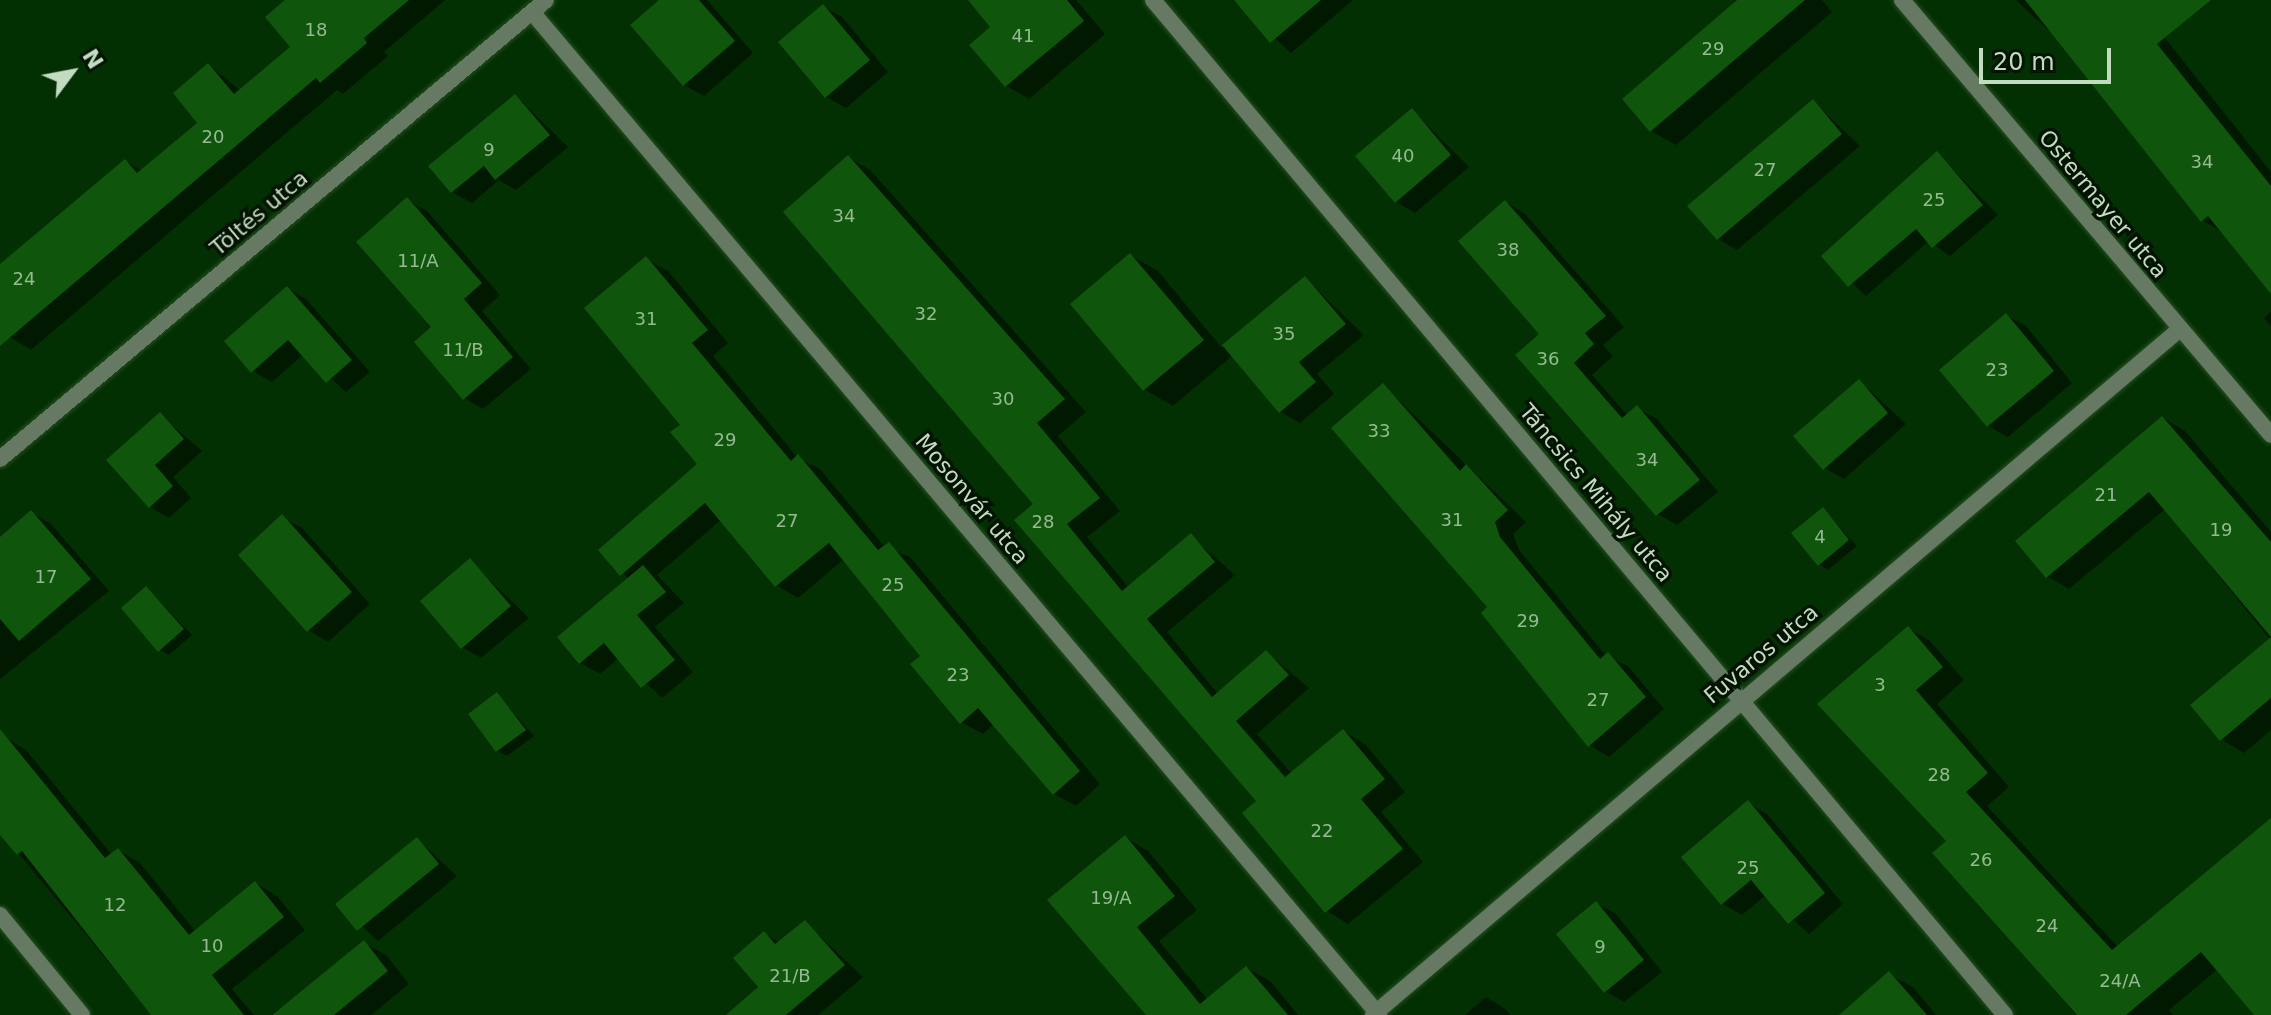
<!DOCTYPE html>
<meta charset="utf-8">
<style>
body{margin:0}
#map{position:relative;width:2271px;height:1015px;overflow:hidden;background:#033002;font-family:"DejaVu Sans",sans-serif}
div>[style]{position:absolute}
.shadow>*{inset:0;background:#0007}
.building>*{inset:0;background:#10550c}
.roads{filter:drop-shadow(0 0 2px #264f24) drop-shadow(0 0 2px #264f24)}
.minor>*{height:16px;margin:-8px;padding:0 8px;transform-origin:8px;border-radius:8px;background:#667963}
.tertiary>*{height:16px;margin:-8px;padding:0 8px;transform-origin:8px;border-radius:8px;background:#667963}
span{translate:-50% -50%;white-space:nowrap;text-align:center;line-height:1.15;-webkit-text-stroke:7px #041403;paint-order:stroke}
.number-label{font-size:18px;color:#96ba93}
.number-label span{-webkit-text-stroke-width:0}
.street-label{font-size:22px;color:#c3dbc0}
.north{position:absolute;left:32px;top:32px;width:80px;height:80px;-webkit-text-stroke:6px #041403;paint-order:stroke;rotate:58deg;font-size:22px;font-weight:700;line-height:32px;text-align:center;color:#c3dbc0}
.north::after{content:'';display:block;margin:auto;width:28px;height:36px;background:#c3dbc0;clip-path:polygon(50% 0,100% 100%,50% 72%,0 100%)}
.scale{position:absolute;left:1979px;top:48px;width:132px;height:36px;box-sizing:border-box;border:4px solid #c3dbc0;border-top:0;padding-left:10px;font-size:24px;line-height:28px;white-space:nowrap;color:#c3dbc0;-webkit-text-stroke:6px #041403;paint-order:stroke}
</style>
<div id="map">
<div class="shadow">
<div style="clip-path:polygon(288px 0,445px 0,384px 52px,388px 56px,343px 94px,337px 90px,31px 350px,10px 337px,0 326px,0 267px,125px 161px,143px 171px,200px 123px,209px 65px,241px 91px,293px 48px)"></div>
<div style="clip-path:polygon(662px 0,707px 0,753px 53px,704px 96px,684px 85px)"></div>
<div style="clip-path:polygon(970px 0,1076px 0,1105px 34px,1029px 99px,1007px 86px,972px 45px,993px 27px)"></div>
<div style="clip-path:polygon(1233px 0,1353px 0,1291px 53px)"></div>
<div style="clip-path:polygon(1736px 0,1822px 0,1832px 12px,1676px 145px,1651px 131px)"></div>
<div style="clip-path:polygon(2016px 0,2135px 0,2271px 172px,2271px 291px,2225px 234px,2202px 220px,2063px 44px)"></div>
<div style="clip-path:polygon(823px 6px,842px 17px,888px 72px,846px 108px,826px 97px,780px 42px)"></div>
<div style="clip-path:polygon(516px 96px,568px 147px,516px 190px,499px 180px,472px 203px,452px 192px)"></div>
<div style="clip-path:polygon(1813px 101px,1860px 146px,1737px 250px,1718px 239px)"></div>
<div style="clip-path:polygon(1412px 110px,1469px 167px,1415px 213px,1396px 202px)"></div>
<div style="clip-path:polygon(1937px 153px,1998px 215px,1950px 256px,1929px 241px,1866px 296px,1824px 256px)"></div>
<div style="clip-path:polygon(848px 157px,870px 170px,1086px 412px,1058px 436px,1120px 511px,1087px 537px,1129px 588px,1191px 536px,1235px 575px,1167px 632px,1218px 694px,1266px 652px,1309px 688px,1257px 734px,1292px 774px,1343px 731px,1365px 744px,1405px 792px,1381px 812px,1423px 862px,1348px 924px,1327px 911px,1259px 801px,1036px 505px)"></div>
<div style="clip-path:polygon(407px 200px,427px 211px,500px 295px,482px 311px,531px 369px,483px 409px,464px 398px,434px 327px)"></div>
<div style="clip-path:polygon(1506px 202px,1525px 214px,1624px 327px,1603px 345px,1613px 356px,1592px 375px,1628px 416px,1637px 408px,1657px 419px,1718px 492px,1677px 525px,1658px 514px,1541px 334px)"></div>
<div style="clip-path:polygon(1130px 255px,1158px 271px,1222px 348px,1305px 278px,1364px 335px,1317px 374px,1334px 394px,1300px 423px,1281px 412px,1233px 355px,1173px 406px,1145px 390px,1072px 304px)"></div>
<div style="clip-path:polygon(646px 259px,668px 271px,728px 343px,713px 356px,798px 458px,820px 469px,885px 547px,910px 557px,1100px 784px,1076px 806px,1054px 794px,994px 724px,983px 734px,961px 722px,923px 656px,844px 559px,798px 598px,776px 585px,722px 519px,657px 575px,684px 603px,655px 627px,693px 672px,662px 698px,619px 658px,600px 674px,580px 663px,629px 579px,601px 551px,699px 464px,682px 425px)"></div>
<div style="clip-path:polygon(288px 288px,307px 300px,370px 372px,346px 392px,304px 354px,272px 382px,252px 371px)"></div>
<div style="clip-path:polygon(2271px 312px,2271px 326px,2264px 318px)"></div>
<div style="clip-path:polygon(2006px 315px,2026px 326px,2072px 383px,2008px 437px,1988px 426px)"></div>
<div style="clip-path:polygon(1860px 381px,1906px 424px,1844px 479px,1824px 468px)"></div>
<div style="clip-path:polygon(1383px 385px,1526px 522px,1513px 534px,1519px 550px,1607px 657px,1628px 666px,1664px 709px,1609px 757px,1589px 745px,1490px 607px)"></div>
<div style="clip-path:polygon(160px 415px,202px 451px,173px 477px,191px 498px,169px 518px,150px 507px)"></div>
<div style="clip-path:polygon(2163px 418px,2185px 431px,2271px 532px,2271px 730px,2244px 753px,2222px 740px,2193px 705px,2270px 640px,2165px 509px,2069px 589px,2047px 576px)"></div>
<div style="clip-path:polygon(1823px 510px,1857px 546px,1828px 570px,1819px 564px)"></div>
<div style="clip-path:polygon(31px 512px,51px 524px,109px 591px,0 679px,0 540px)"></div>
<div style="clip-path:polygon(282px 517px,302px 528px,370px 604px,328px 642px,308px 630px)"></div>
<div style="clip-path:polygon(470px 561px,529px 618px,481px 658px,462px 647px)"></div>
<div style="clip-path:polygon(147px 588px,192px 635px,169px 655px,160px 650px)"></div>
<div style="clip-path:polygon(1908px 628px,1930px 641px,1964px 680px,1937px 704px,2009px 787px,1987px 806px,2119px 948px,2271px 821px,2271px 1015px,2257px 1015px,2218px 969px,2169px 1010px,2173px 1015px,2076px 1015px,1935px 854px,1949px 841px,1820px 704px)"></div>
<div style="clip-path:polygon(497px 694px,534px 736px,507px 756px,497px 751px)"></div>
<div style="clip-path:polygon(5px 737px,26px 750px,112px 855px,118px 850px,140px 863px,196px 932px,255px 883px,277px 896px,305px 930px,232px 989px,254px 1015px,152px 1015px,0 831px)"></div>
<div style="clip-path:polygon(1748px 803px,1767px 814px,1843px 904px,1809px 934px,1766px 895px,1742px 915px,1723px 904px,1683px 857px)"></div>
<div style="clip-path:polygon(1125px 837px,1148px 851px,1197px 910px,1159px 941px,1208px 1000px,1247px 968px,1270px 981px,1298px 1015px,1147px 1015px)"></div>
<div style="clip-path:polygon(417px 839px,457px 876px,378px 941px,338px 904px)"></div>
<div style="clip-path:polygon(1596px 903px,1616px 914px,1662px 972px,1624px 1002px,1605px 991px)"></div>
<div style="clip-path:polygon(805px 922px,863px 977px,818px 1015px,752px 1015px,764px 933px,780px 943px)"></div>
<div style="clip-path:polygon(364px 943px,386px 955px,409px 984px,371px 1015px,271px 1015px)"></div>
<div style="clip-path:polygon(1889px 974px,1914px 988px,1936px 1015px,1842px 1015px)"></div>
<div style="clip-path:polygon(1486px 997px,1505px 1009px,1511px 1015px,1465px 1015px)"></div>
</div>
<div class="building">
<div style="clip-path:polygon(285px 0,409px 0,364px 38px,367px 43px,320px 83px,316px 78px,0 346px,0 264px,125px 159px,137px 173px,197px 123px,173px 93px,208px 63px,234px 94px,290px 47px,265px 17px)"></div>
<div style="clip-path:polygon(659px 0,699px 0,735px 41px,683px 86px,630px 25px)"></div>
<div style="clip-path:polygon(968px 0,1067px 0,1084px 21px,1005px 87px,969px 45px,990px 27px)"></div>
<div style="clip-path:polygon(1234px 0,1321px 0,1270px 43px)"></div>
<div style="clip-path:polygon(1737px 0,1805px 0,1650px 132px,1622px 99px)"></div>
<div style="clip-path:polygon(2025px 0,2211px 0,2157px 44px,2271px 186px,2271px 294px,2208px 216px,2201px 222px)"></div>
<div style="clip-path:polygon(823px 4px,870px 60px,825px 98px,778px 42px)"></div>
<div style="clip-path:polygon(515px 94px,550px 135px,495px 180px,484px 166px,451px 193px,428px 166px)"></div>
<div style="clip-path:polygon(1813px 99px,1842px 134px,1717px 240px,1687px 206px)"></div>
<div style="clip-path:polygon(1412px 108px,1451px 155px,1395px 203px,1355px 156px)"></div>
<div style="clip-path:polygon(1937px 151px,1983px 205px,1932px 248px,1916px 229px,1848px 287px,1821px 256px)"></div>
<div style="clip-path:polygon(848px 155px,1065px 399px,1037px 423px,1100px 498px,1067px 524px,1122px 591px,1191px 533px,1215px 562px,1147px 619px,1212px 697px,1266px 650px,1289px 675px,1236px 721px,1285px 777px,1343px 729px,1385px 779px,1361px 799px,1403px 849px,1325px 913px,1242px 813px,1256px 801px,1014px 520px,1033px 504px,783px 212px)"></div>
<div style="clip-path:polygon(407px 197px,482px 283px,464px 299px,513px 357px,463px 400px,414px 342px,431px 327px,356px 242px)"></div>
<div style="clip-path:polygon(1505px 200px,1606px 316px,1585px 333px,1594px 344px,1574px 363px,1622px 418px,1637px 405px,1700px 480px,1656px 516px,1515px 355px,1539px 334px,1458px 241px)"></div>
<div style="clip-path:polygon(1130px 253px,1204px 340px,1143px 391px,1070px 304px)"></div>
<div style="clip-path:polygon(646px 256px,708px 330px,692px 343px,791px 461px,798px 454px,878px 550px,889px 542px,1080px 771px,1053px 795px,978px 708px,960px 724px,910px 664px,920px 656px,829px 543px,775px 587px,705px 503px,620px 576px,598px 550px,697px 464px,670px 432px,680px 425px,584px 308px)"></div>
<div style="clip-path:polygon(1305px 276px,1346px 324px,1299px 362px,1316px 382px,1279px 413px,1222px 345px)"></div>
<div style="clip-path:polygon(287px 286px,352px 360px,326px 383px,288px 340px,251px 373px,224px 341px)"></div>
<div style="clip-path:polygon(2006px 313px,2054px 371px,1987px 427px,1939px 370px)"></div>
<div style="clip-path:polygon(1859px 379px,1888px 413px,1823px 470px,1793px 436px)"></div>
<div style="clip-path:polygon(1383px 383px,1460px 471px,1466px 464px,1508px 510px,1495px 522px,1500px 537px,1600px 659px,1608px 652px,1646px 697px,1588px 747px,1481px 613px,1487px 607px,1331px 428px)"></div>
<div style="clip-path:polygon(160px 412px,184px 439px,155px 465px,173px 486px,149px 508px,106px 460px)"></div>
<div style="clip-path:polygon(2162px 416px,2271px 542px,2271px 637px,2149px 492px,2046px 578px,2015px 541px)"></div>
<div style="clip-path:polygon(1823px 507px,1849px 540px,1818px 566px,1791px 533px)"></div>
<div style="clip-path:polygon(31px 510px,91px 579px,19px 641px,0 619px,0 537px)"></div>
<div style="clip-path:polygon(282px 514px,352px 592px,307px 632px,238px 555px)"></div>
<div style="clip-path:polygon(470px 558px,511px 606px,461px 649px,420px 601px)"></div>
<div style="clip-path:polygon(643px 565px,666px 592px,637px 615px,675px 660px,641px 688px,604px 643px,579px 664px,557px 637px)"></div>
<div style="clip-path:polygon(146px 586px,184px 629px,158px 652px,121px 608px)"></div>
<div style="clip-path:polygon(1908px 626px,1943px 667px,1916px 690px,1988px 773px,1966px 792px,2112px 950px,2271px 818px,2271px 1015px,2254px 1015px,2201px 952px,2126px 1015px,2077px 1015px,1932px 853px,1946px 841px,1817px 704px)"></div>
<div style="clip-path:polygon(2271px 637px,2271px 698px,2220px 741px,2190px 705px)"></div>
<div style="clip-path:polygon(497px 692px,526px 730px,496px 752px,468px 714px)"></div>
<div style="clip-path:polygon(0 729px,105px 858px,118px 848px,189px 935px,255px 881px,284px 917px,212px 975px,244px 1015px,151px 1015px,22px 851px,17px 855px,0 835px)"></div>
<div style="clip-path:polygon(1748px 800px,1825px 893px,1788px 924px,1751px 880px,1721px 905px,1681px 857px)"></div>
<div style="clip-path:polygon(1125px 835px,1175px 896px,1137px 927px,1200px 1004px,1246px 966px,1288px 1015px,1146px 1015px,1047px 900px)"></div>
<div style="clip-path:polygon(417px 837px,439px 864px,357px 931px,335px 904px)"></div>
<div style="clip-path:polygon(1596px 901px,1644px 960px,1604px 993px,1556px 934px)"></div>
<div style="clip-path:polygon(805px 920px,845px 965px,786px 1015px,726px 1015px,758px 987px,733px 958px,764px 931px,775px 944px)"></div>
<div style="clip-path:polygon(364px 940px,388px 971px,334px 1015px,272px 1015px)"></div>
<div style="clip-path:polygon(1889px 971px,1927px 1015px,1839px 1015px)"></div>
</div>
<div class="roads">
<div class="minor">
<div style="left:1153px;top:0;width:1325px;rotate:49.99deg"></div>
<div style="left:532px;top:12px;width:1313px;rotate:49.82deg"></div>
<div style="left:0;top:459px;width:713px;rotate:-40.05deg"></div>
<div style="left:0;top:915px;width:129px;rotate:50.6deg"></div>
<div style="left:1373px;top:1015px;width:1059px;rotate:-40.37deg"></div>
</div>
<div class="tertiary">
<div style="left:1902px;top:0;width:570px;rotate:49.69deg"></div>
</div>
</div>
<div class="number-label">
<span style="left:316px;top:30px">18</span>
<span style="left:1023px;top:36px">41</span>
<span style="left:1713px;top:49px">29</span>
<span style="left:213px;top:137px">20</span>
<span style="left:489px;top:150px">9</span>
<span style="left:1403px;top:156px">40</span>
<span style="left:2202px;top:162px">34</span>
<span style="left:1765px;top:170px">27</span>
<span style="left:1934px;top:200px">25</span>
<span style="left:844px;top:216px">34</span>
<span style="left:1508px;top:250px">38</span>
<span style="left:418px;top:261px">11/A</span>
<span style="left:24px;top:279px">24</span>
<span style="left:926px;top:314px">32</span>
<span style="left:646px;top:319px">31</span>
<span style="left:1284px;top:334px">35</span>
<span style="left:463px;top:350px">11/B</span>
<span style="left:1548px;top:359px">36</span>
<span style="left:1997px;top:370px">23</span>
<span style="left:1003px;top:399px">30</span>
<span style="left:1379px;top:431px">33</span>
<span style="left:725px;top:440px">29</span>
<span style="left:1647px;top:460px">34</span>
<span style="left:2106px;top:495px">21</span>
<span style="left:1452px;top:520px">31</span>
<span style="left:787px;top:521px">27</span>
<span style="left:1043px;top:522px">28</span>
<span style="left:2221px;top:530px">19</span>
<span style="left:1820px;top:537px">4</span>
<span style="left:46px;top:577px">17</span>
<span style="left:893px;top:585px">25</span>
<span style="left:1528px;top:621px">29</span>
<span style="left:958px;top:675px">23</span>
<span style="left:1880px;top:685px">3</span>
<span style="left:1598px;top:700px">27</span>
<span style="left:1939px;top:775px">28</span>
<span style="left:1322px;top:831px">22</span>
<span style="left:1981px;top:860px">26</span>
<span style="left:1748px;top:868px">25</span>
<span style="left:1111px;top:898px">19/A</span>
<span style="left:115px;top:905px">12</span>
<span style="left:2047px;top:926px">24</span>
<span style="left:212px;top:946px">10</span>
<span style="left:1600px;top:947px">9</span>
<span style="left:790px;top:976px">21/B</span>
<span style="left:2120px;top:981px">24/A</span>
</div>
<div class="street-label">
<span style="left:2103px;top:204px;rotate:50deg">Ostermayer utca</span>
<span style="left:259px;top:213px;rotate:-40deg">Töltés utca</span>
<span style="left:1596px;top:493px;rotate:50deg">Táncsics Mihály utca</span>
<span style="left:972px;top:499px;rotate:50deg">Mosonvár utca</span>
<span style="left:1761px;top:654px;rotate:-40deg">Fuvaros utca</span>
</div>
<div class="north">N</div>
<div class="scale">20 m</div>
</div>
